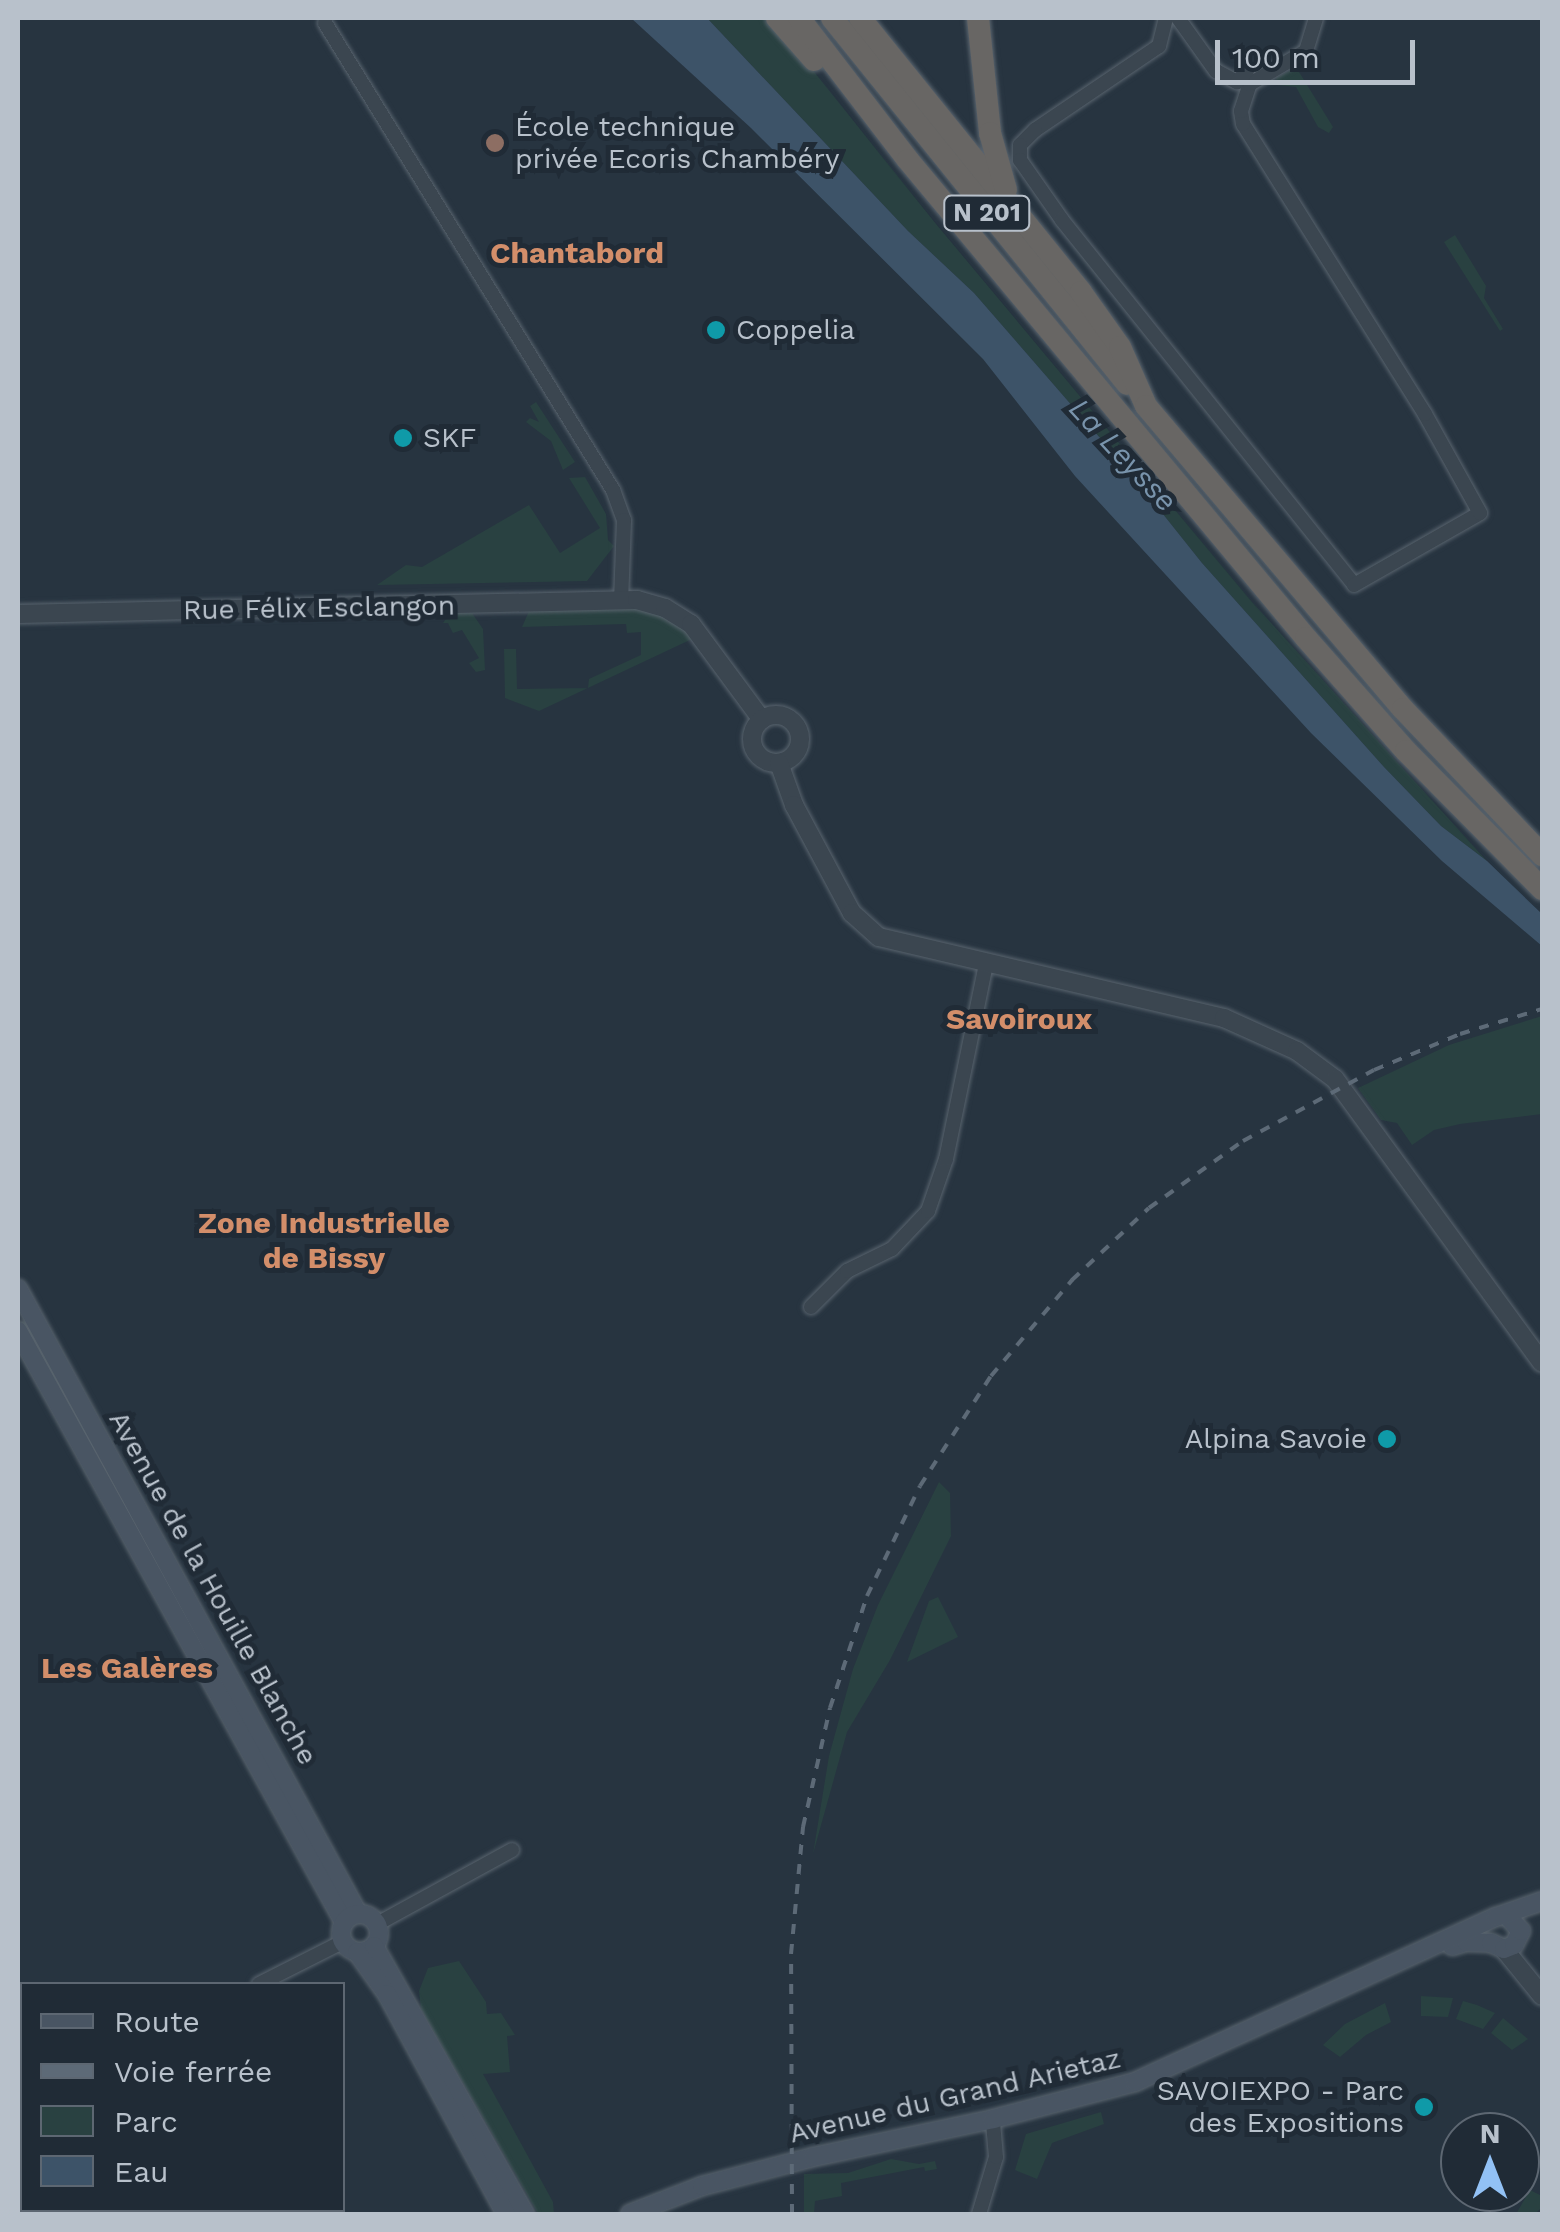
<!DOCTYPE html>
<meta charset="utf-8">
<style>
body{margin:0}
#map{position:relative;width:1560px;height:2232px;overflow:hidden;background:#273440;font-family:"Work Sans",sans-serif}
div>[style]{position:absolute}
.green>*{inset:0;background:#294141}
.water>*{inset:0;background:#3d5368}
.roads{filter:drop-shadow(0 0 2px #59646e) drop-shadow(0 0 2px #59646e)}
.minor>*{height:14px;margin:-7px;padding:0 7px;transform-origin:7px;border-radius:7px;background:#3b4650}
.tertiary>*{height:18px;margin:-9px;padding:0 9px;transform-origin:9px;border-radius:9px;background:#3b4650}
.tertiary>.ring{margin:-9px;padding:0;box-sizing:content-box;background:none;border:18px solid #3b4650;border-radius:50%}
.secondary>*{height:18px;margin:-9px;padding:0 9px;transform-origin:9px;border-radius:9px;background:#495563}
.secondary>.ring{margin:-9px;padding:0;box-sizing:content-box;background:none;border:18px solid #495563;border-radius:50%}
.trunk>*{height:22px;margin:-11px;padding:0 11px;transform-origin:11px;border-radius:11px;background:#686664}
.rail>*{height:4px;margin-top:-2px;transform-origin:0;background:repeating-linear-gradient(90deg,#5d6a77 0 10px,transparent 0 20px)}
.dots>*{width:28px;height:28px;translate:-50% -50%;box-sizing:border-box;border:5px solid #202b36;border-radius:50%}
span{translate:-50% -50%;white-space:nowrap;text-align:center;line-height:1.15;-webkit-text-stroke:10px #202b36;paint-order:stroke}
.shield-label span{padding:2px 8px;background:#202b36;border:2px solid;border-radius:8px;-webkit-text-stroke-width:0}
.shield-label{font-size:25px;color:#b8c1cb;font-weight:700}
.poi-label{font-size:28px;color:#b8c1cb}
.left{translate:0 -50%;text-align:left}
.right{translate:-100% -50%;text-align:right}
.street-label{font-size:28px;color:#b8c1cb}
.neighbourhood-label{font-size:30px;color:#d38e6a;font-weight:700}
.water-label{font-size:30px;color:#7994ac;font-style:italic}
.frame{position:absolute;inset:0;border:20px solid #b8c1cb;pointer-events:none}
.legend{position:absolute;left:20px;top:1982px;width:325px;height:230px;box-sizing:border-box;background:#202b36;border:2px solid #5d6772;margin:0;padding:12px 18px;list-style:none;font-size:30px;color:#b8c1cb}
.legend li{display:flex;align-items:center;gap:20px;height:50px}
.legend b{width:50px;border:2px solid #5d6772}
.north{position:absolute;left:1440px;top:2112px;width:100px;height:100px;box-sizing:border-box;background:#202b36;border:2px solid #5d6772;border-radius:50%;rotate:0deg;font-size:28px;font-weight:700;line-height:40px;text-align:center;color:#b8c1cb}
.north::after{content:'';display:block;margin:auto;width:35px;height:45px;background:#92c1f5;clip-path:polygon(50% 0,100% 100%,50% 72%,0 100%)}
.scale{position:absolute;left:1215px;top:40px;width:200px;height:45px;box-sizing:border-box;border:5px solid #b8c1cb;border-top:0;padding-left:12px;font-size:30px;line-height:35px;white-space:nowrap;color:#b8c1cb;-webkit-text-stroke:8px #202b36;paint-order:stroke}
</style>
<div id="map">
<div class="green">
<div style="clip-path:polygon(707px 18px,771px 18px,936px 224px,1252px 602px,1487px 861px,1441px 826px,1384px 767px,1202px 563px,1127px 469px,974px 293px,908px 231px)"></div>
<div style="clip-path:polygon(1296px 67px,1333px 127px,1329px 133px,1318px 127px,1296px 87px,1278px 85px,1276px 78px)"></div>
<div style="clip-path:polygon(1455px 235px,1486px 286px,1484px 298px,1503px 329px,1500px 331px,1444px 242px)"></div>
<div style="clip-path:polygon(536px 402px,575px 462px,563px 470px,551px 441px,526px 422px,530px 418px,539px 422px,530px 406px)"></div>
<div style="clip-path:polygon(585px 477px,606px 514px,608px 540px,614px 546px,587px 581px,377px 585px,406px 565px,422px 567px,529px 505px,560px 553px,600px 528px,569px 478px)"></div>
<div style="clip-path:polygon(644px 608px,679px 623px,692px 639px,539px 711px,505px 698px,504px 649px,516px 649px,517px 689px,588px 688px,589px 679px,641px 655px,641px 632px,627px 633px,626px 624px,522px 627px,529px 611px)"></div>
<div style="clip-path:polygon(450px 613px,472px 613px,483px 629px,485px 670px,476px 672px,469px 663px,479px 658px,462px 630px,453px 633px,448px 623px,443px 623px)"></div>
<div style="clip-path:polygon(1542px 1016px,1542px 1114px,1460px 1124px,1434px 1130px,1412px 1145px,1397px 1123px,1381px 1120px,1358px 1088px,1449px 1045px)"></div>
<div style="clip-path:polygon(24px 1321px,34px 1337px,233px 1698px,27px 1338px,21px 1322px)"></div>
<div style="clip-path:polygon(939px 1482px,950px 1493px,951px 1536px,890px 1660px,847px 1732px,813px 1854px,829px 1756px,853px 1669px,878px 1605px)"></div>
<div style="clip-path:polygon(938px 1597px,958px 1637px,907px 1662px,929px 1601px)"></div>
<div style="clip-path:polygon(459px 1961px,486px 2002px,487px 2014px,501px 2013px,515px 2035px,507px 2036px,510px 2072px,483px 2074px,553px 2202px,554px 2214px,537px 2212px,421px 2009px,419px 1991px,428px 1968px)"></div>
<div style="clip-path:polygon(1421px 1996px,1453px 1998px,1448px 2017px,1421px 2016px)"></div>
<div style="clip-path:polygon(1463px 2001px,1477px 2005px,1495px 2013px,1483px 2029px,1456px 2019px)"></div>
<div style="clip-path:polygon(1385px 2003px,1391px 2022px,1366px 2035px,1340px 2057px,1323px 2045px,1345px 2024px)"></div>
<div style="clip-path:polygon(1503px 2018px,1528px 2039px,1512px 2050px,1491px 2033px)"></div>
<div style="clip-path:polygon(1101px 2112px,1104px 2124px,1052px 2143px,1037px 2179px,1015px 2170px,1026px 2134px)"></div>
<div style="clip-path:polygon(891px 2159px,919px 2164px,935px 2161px,937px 2169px,925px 2171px,924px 2167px,841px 2183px,842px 2196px,815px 2201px,814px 2214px,804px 2214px,804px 2174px,848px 2173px)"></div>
<div style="clip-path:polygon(1530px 2190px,1542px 2196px,1542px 2207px,1535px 2214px,1516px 2214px)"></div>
</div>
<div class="water">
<div style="clip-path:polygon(631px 18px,707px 18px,908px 231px,974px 293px,1127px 469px,1202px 563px,1384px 767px,1441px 826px,1487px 861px,1542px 914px,1542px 946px,1442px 861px,1311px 733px,1075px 476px,983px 359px,751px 128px)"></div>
</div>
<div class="roads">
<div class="minor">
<div style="left:1166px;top:18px;width:29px;rotate:104deg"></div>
<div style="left:1159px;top:46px;width:150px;rotate:145.9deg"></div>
<div style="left:1035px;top:130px;width:21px;rotate:135deg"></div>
<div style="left:1020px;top:145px;width:15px;rotate:90deg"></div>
<div style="left:1020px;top:160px;width:73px;rotate:55deg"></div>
<div style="left:1062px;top:220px;width:467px;rotate:51.3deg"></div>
<div style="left:1354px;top:585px;width:145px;rotate:-29.7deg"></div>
<div style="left:1480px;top:513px;width:113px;rotate:-119.1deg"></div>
<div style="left:1425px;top:414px;width:342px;rotate:-122.1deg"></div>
<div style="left:1243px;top:124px;width:13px;rotate:-99deg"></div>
<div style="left:1241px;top:111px;width:28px;rotate:-72deg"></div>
<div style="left:1250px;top:84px;width:65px;rotate:-30.5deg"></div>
<div style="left:1306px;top:51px;width:34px;rotate:-73deg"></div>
<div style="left:1178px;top:18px;width:65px;rotate:54.4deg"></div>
<div style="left:1216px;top:71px;width:24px;rotate:28deg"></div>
<div style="left:1237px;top:82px;width:15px;rotate:-48deg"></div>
<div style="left:325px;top:23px;width:549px;rotate:58.34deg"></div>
<div style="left:613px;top:490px;width:32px;rotate:70deg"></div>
<div style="left:624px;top:520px;width:80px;rotate:92.1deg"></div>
<div style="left:811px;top:1307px;width:51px;rotate:-45deg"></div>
<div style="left:847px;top:1271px;width:50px;rotate:-26.1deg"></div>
<div style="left:892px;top:1249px;width:52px;rotate:-46.5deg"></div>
<div style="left:928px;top:1211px;width:55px;rotate:-70.9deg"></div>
<div style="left:946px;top:1159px;width:199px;rotate:-78.4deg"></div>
<div style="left:377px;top:1924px;width:154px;rotate:-28.7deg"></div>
<div style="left:259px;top:1984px;width:93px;rotate:-26.8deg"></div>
<div style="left:18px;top:2096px;width:4px;rotate:14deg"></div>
<div style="left:979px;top:2214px;width:59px;rotate:-73.4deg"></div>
<div style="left:996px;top:2157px;width:38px;rotate:-95deg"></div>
</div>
<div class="tertiary">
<div style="left:18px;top:614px;width:619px;rotate:-1.3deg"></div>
<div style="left:637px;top:600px;width:29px;rotate:16deg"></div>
<div style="left:665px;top:608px;width:31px;rotate:32deg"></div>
<div style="left:691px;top:624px;width:119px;rotate:53.5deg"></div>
<div class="ring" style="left:752px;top:715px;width:30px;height:30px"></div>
<div style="left:779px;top:763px;width:45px;rotate:70.3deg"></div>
<div style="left:794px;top:805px;width:123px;rotate:61.8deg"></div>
<div style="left:852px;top:913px;width:36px;rotate:42deg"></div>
<div style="left:879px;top:937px;width:354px;rotate:13.2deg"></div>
<div style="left:1224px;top:1018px;width:80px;rotate:24.3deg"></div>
<div style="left:1297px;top:1051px;width:47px;rotate:36.4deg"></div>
<div style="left:1335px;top:1079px;width:351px;rotate:53.9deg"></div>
<div style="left:1504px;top:1949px;width:60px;rotate:51deg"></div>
</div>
<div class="secondary">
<div style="left:18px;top:1289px;width:711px;rotate:61.45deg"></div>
<div style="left:18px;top:1331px;width:675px;rotate:61.12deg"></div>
<div class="ring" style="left:341px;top:1914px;width:20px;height:20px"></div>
<div style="left:374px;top:1946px;width:308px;rotate:60.6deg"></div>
<div style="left:1452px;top:1946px;width:15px;rotate:-16deg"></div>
<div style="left:1466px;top:1942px;width:25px;rotate:2deg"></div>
<div style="left:1491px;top:1943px;width:14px;rotate:25deg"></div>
<div style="left:1504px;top:1949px;width:11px;rotate:-22deg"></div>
<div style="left:1514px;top:1945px;width:16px;rotate:-63deg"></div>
<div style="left:1521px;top:1931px;width:21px;rotate:-133deg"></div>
<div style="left:357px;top:1952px;width:52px;rotate:54.5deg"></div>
<div style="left:387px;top:1994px;width:250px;rotate:61.6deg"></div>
<div style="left:630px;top:2214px;width:77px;rotate:-21.3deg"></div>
<div style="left:702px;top:2186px;width:115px;rotate:-14.6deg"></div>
<div style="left:813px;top:2157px;width:184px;rotate:-11.9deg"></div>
<div style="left:993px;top:2119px;width:147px;rotate:-14.6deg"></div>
<div style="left:1135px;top:2082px;width:397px;rotate:-24.6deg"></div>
<div style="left:1496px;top:1917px;width:49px;rotate:-19.2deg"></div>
</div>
<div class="trunk">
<div style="left:777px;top:18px;width:56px;rotate:48.6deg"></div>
<div style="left:799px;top:18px;width:179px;rotate:52.5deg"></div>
<div style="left:908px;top:160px;width:622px;rotate:50.22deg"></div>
<div style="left:1306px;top:638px;width:151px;rotate:48.5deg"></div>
<div style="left:1406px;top:751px;width:194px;rotate:45.4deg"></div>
<div style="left:832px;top:18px;width:470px;rotate:51.1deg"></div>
<div style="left:860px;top:18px;width:352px;rotate:51.1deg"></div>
<div style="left:1081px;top:292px;width:67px;rotate:54.7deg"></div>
<div style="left:1120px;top:347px;width:64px;rotate:66.2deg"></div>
<div style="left:1146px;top:406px;width:397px;rotate:49.7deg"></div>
<div style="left:1403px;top:709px;width:202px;rotate:46.4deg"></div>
<div style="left:978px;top:18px;width:116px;rotate:84deg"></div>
<div style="left:990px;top:133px;width:59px;rotate:74.3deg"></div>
</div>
</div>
<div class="rail">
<div style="left:792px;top:2214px;width:260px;rotate:-90.2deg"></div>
<div style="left:791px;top:1954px;width:128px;rotate:-84.6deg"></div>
<div style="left:803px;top:1827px;width:122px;rotate:-77.2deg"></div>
<div style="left:830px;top:1708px;width:118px;rotate:-71.7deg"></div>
<div style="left:867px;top:1596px;width:122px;rotate:-64.3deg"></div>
<div style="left:920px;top:1486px;width:131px;rotate:-57.2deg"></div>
<div style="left:991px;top:1376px;width:126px;rotate:-49.8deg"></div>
<div style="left:1072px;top:1280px;width:105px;rotate:-43.1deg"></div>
<div style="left:1149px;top:1208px;width:115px;rotate:-35.5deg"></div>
<div style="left:1243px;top:1141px;width:149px;rotate:-28.5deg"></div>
<div style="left:1374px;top:1070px;width:93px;rotate:-22.7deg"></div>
<div style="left:1460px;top:1034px;width:86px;rotate:-17deg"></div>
</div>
<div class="dots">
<div style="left:495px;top:143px;background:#8d6e63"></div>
<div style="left:716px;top:330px;background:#0f9aa8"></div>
<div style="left:403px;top:438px;background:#0f9aa8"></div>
<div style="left:1387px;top:1439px;background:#0f9aa8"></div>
<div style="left:1424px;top:2107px;background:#0f9aa8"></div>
</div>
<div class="shield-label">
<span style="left:987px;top:213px">N 201</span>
</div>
<div class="poi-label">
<span class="left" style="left:515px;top:143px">École technique<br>privée Ecoris Chambéry</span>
<span class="left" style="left:736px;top:330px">Coppelia</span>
<span class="left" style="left:423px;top:438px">SKF</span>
<span class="right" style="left:1367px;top:1439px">Alpina Savoie</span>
<span class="right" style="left:1404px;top:2107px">SAVOIEXPO - Parc<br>des Expositions</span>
</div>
<div class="street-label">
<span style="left:319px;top:608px;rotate:-1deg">Rue Félix Esclangon</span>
<span style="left:213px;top:1588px;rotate:61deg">Avenue de la Houille Blanche</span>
<span style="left:955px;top:2096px;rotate:-13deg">Avenue du Grand Arietaz</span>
</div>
<div class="neighbourhood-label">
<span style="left:577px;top:253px">Chantabord</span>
<span style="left:1019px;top:1019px">Savoiroux</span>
<span style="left:324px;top:1240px">Zone Industrielle<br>de Bissy</span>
<span style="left:127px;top:1668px">Les Galères</span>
</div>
<div class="water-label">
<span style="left:1123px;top:455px;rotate:47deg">La Leysse</span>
</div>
<div class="frame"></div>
<ul class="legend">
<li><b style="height:12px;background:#495563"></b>Route</li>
<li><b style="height:12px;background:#5d6a77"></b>Voie ferrée</li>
<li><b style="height:28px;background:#294141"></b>Parc</li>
<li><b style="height:28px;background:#3d5368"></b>Eau</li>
</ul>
<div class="north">N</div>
<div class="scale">100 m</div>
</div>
